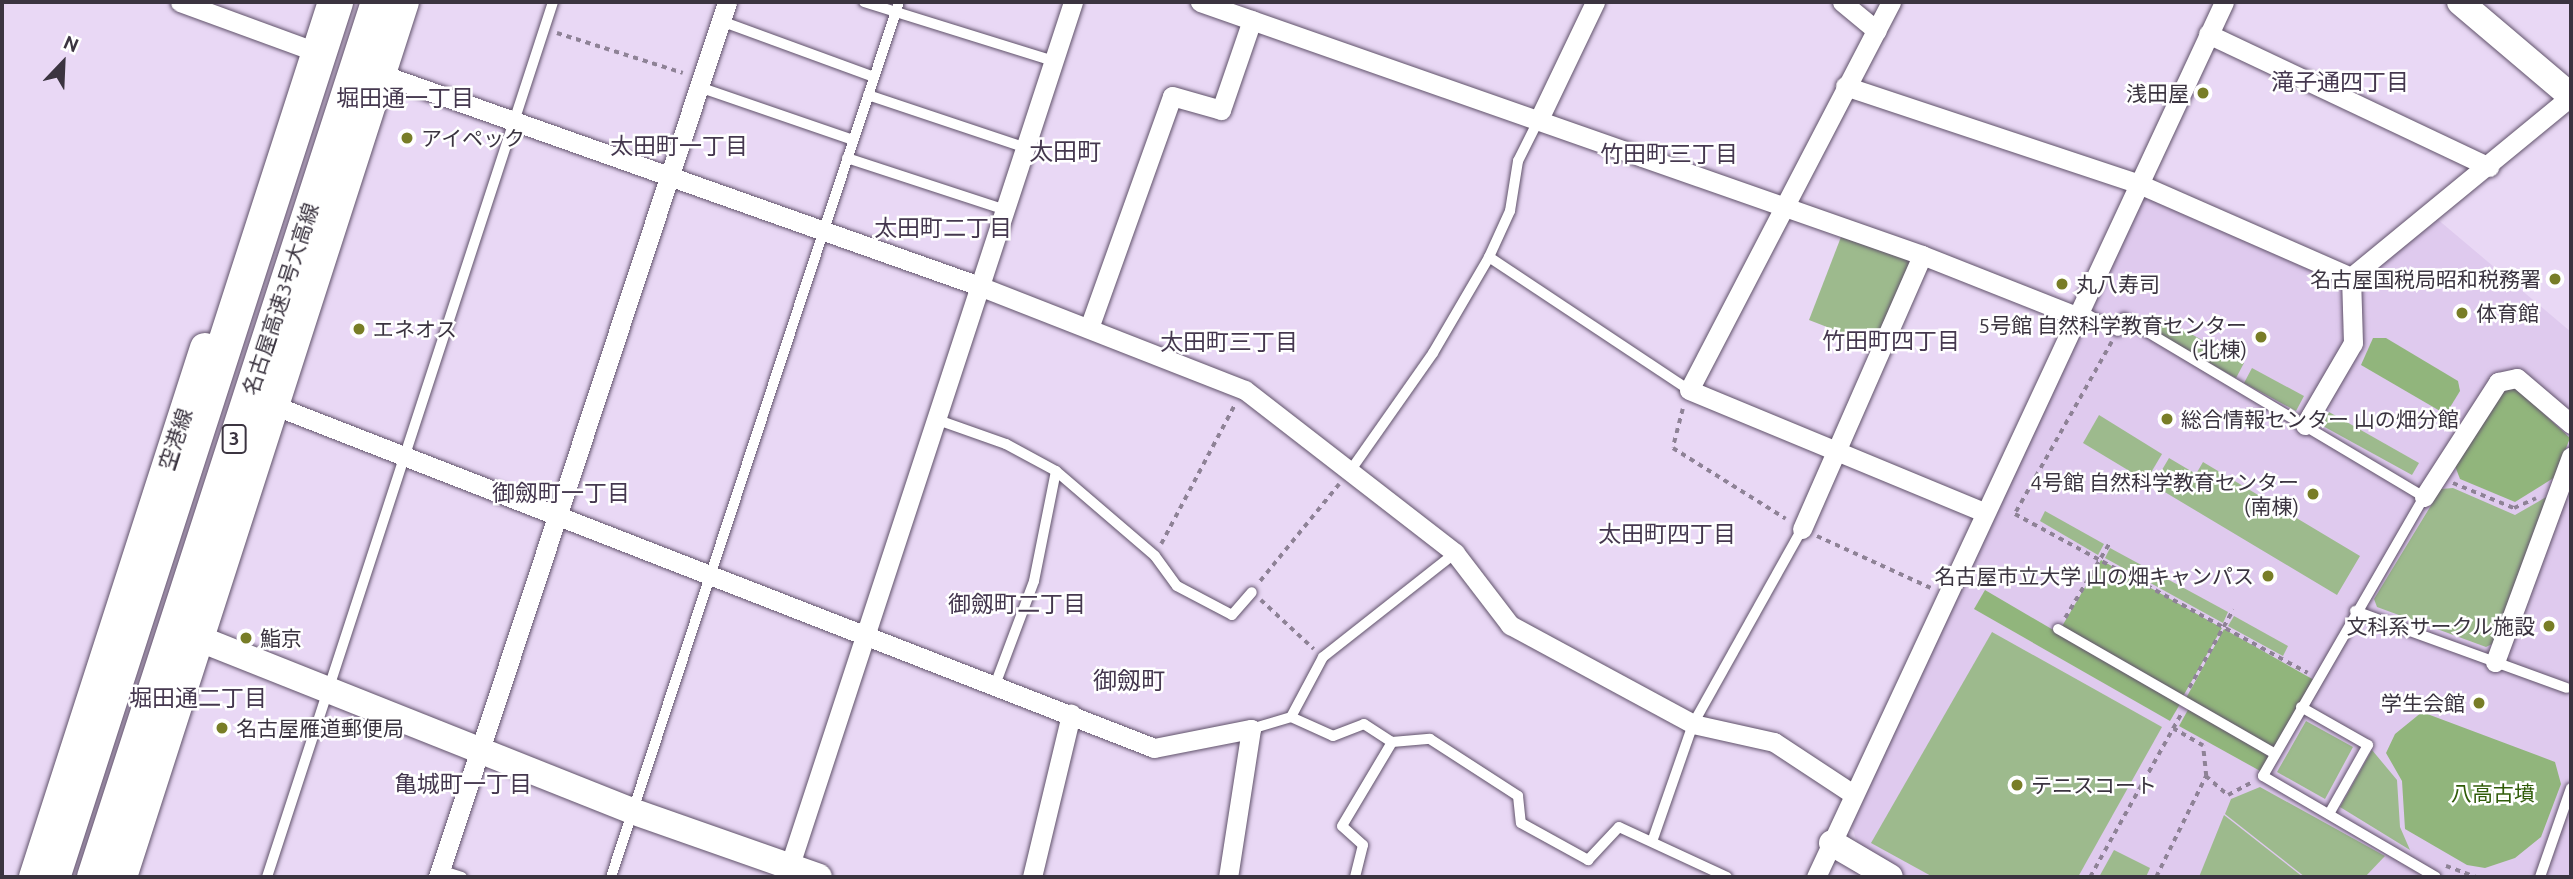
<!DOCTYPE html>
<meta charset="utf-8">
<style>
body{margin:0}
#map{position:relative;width:2573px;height:879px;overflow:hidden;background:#e9d8f5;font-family:Ubuntu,"Noto Sans JP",sans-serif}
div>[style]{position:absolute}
.built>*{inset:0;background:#dfcaee}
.green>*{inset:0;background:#9dba8d}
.forest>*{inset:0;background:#91b57c}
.path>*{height:3.5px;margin-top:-1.75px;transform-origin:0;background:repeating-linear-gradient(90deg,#8e8296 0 5px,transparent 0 10px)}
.roads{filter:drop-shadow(0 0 2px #60526a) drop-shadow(0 0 2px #60526a)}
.lane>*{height:10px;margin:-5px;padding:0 5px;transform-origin:5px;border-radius:5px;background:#fff}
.street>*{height:19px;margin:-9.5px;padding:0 9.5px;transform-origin:9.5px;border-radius:9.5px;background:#fff}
.secondary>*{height:26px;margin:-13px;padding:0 13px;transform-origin:13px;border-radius:13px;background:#fff}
.primary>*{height:30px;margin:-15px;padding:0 15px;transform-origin:15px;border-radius:15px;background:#fff}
.highway>*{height:35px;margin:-17.5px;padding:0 17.5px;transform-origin:17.5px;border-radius:17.5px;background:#fff}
.dots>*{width:19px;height:19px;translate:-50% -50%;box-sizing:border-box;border:4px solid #fff;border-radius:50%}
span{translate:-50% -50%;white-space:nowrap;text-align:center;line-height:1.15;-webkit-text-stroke:5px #fff;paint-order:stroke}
.shield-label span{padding:2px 5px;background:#fff;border:2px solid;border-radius:5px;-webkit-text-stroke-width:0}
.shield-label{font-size:19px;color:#3b3440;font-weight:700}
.poi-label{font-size:21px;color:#3b3440}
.right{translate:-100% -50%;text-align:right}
.left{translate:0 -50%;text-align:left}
.street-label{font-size:21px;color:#3b3440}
.park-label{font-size:21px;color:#305c09}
.neighbourhood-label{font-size:23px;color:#45384f}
.quarter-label{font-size:24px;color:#45384f}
.frame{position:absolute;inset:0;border:4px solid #3b3440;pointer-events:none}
.north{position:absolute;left:28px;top:28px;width:70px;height:70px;-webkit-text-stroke:5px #fff;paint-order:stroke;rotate:23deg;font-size:19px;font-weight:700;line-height:28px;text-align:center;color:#3b3440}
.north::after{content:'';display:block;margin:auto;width:24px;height:32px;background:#3b3440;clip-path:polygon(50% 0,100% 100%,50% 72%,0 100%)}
</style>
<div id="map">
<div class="built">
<div style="clip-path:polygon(2145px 194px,2352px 286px,2436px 218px,2571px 332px,2569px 877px,1907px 877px,1859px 849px,1850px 820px)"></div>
</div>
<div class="green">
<div style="clip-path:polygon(1841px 237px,1911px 261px,1876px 346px,1809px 320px)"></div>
<div style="clip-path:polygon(2162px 318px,2244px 363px,2236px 378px,2154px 332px)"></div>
<div style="clip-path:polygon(2252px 368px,2304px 396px,2296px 411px,2244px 383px)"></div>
<div style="clip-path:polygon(2329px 412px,2419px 463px,2412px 475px,2321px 425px)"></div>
<div style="clip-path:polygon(2099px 415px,2162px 454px,2146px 481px,2083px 443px)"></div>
<div style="clip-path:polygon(2169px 458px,2196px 474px,2203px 462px,2360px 556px,2337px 595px,2153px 485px)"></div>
<div style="clip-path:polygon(2453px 488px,2515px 515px,2548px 496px,2494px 643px,2486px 647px,2377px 607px,2374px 599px,2441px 489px)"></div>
<div style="clip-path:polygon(2045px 511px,2104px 544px,2098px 555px,2040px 521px)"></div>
<div style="clip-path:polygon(2110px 548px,2228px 612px,2223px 623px,2105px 558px)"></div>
<div style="clip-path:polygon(2234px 616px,2288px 646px,2283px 656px,2228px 626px)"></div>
<div style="clip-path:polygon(1992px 632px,2162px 727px,2078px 877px,1933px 877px,1871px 843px)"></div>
<div style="clip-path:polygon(2306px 721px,2353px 747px,2325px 799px,2277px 772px)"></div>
<div style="clip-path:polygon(2372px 750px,2397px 780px,2400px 827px,2410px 850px,2340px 807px)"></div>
<div style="clip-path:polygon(2260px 787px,2385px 856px,2365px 877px,2305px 877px,2225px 814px,2231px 799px)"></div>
<div style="clip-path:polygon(2224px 815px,2303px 877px,2199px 877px)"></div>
<div style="clip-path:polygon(2114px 850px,2150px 868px,2146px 877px,2099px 877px)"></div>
</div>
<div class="forest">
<div style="clip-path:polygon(2373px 338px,2386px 338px,2458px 381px,2460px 391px,2449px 409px,2440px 411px,2361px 365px)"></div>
<div style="clip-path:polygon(2504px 386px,2515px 387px,2570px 438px,2555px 477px,2515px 502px,2460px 479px,2455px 466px)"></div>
<div style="clip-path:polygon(2101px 560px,2222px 628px,2182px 698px,2061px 628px)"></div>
<div style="clip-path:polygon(1985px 590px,2180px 704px,2170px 721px,1974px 609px)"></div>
<div style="clip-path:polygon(2224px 629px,2314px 680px,2275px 750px,2185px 700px)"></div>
<div style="clip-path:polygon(2189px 708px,2272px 755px,2262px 772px,2179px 726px)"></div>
<div style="clip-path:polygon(2422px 712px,2555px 762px,2561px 784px,2541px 837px,2515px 858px,2485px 868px,2467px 865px,2405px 829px,2402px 781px,2386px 753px,2395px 734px)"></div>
</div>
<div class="path">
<div style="left:557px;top:33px;width:132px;rotate:17.6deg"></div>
<div style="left:2112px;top:342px;width:197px;rotate:119.4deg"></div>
<div style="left:2015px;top:514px;width:333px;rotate:28.5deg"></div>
<div style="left:1683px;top:409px;width:40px;rotate:104.4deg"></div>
<div style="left:1673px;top:448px;width:133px;rotate:32.1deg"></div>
<div style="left:2453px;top:483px;width:66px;rotate:22.3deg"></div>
<div style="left:2514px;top:508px;width:24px;rotate:-24deg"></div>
<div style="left:1817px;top:536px;width:125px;rotate:24.5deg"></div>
<div style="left:1161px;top:544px;width:156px;rotate:-62.1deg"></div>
<div style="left:1260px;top:581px;width:125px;rotate:-50.8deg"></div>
<div style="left:1261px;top:600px;width:72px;rotate:42.8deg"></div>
<div style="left:2065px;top:618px;width:86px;rotate:-59.3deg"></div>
<div style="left:2189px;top:688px;width:90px;rotate:-60.6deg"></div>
<div style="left:2206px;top:776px;width:29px;rotate:41deg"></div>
<div style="left:2228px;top:795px;width:27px;rotate:-28deg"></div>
<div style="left:2446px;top:866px;width:33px;rotate:20deg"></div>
<div style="left:2090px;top:877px;width:187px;rotate:-60.8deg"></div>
<div style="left:2156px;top:877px;width:113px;rotate:-63.7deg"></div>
<div style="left:2206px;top:776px;width:30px;rotate:-96deg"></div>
<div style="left:2203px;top:746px;width:34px;rotate:-150deg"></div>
</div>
<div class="roads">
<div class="lane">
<div style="left:864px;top:2px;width:198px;rotate:17.3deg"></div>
<div style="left:721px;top:21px;width:163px;rotate:20.1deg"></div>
<div style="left:699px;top:87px;width:163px;rotate:19deg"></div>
<div style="left:868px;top:95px;width:167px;rotate:18.5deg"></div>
<div style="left:847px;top:158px;width:167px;rotate:18.1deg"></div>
<div style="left:1489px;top:257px;width:240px;rotate:33.6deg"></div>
<div style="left:2079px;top:310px;width:44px;rotate:28.3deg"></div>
<div style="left:2124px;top:318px;width:349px;rotate:30.8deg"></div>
<div style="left:2424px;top:497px;width:322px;rotate:120deg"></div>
<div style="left:2263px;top:776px;width:200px;rotate:30.3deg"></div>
<div style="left:938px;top:420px;width:72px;rotate:19.4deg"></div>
<div style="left:1006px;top:444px;width:57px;rotate:28.4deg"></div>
<div style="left:1056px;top:471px;width:130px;rotate:40.6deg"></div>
<div style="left:1155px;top:556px;width:37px;rotate:54deg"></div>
<div style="left:1177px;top:586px;width:62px;rotate:27.8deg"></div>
<div style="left:1232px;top:615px;width:30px;rotate:-49deg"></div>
<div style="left:1348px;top:474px;width:148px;rotate:-54.9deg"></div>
<div style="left:1433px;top:353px;width:111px;rotate:-59.7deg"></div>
<div style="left:1489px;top:257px;width:51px;rotate:-65.5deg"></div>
<div style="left:1510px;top:211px;width:51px;rotate:-80.9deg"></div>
<div style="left:1518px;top:161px;width:47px;rotate:-63.4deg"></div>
<div style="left:2355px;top:611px;width:225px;rotate:20deg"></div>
<div style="left:2058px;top:629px;width:250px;rotate:29.9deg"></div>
<div style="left:995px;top:685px;width:111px;rotate:-69.4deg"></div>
<div style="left:1034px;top:581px;width:112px;rotate:-78.7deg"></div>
<div style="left:2301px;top:707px;width:77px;rotate:29.6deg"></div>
<div style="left:2368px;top:745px;width:79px;rotate:119.5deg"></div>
<div style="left:1291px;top:717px;width:46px;rotate:24.3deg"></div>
<div style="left:1333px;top:736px;width:33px;rotate:-21deg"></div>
<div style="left:1364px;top:724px;width:33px;rotate:33deg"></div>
<div style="left:1251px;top:729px;width:42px;rotate:-16.7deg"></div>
<div style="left:1291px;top:717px;width:68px;rotate:-61.9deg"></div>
<div style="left:1323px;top:657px;width:168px;rotate:-38.2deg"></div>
<div style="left:1653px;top:839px;width:122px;rotate:-70.8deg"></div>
<div style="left:1693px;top:724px;width:223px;rotate:-60.8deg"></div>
<div style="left:440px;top:870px;width:23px;rotate:18deg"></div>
<div style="left:267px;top:877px;width:921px;rotate:-71.9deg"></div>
<div style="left:611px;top:877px;width:921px;rotate:-71.78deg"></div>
<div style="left:1355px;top:877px;width:33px;rotate:-76deg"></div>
<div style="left:1363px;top:845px;width:28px;rotate:-138deg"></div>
<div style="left:1342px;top:826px;width:98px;rotate:-59.2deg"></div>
<div style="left:1392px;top:742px;width:38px;rotate:-5deg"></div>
<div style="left:1430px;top:739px;width:105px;rotate:32.9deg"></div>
<div style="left:1518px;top:796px;width:27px;rotate:84deg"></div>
<div style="left:1521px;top:823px;width:77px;rotate:28.9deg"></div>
<div style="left:1588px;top:860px;width:45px;rotate:-46.8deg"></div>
<div style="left:1619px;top:827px;width:119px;rotate:24.8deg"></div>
<div style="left:2540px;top:877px;width:94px;rotate:-70.8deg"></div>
</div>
<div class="street">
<div style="left:180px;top:2px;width:134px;rotate:20.1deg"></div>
<div style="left:1200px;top:2px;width:765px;rotate:19.31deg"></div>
<div style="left:1922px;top:255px;width:166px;rotate:21.6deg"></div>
<div style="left:1842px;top:2px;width:45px;rotate:39.6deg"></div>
<div style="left:1891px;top:2px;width:437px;rotate:117.5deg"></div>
<div style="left:1689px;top:390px;width:319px;rotate:22.5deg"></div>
<div style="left:2208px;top:34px;width:311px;rotate:25.3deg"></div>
<div style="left:381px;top:74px;width:638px;rotate:19.51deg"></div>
<div style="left:982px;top:287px;width:282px;rotate:21.4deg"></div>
<div style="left:1245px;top:390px;width:266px;rotate:37.8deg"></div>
<div style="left:1455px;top:553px;width:91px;rotate:52.6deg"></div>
<div style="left:1510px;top:625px;width:208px;rotate:28.4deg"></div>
<div style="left:1693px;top:724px;width:83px;rotate:12.5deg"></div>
<div style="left:1774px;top:742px;width:95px;rotate:33.4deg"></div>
<div style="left:1845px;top:86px;width:308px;rotate:18.4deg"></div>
<div style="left:2137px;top:183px;width:234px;rotate:23.7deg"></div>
<div style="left:1539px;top:119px;width:130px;rotate:-64.4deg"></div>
<div style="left:2351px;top:277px;width:285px;rotate:-39.4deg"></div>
<div style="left:1089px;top:328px;width:246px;rotate:-70.3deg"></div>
<div style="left:1172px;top:96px;width:51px;rotate:15.9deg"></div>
<div style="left:1221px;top:110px;width:95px;rotate:-71deg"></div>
<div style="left:273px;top:405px;width:945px;rotate:21.27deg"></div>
<div style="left:1154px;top:748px;width:99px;rotate:-11.1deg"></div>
<div style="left:1251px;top:729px;width:150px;rotate:98.8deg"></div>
<div style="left:2305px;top:425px;width:95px;rotate:-59.7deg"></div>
<div style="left:2353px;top:343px;width:66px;rotate:-91.7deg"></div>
<div style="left:2424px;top:497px;width:137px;rotate:-57.2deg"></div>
<div style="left:2498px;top:382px;width:19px;rotate:-12deg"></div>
<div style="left:2517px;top:378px;width:71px;rotate:40.4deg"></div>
<div style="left:1802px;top:529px;width:299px;rotate:-66.3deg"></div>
<div style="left:2495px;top:662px;width:219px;rotate:-69.7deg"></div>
<div style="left:438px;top:877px;width:921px;rotate:-71.72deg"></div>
<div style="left:786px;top:877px;width:921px;rotate:-71.84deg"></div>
<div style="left:1032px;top:877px;width:168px;rotate:-76.5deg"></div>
<div style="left:1816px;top:877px;width:965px;rotate:-65deg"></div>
</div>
<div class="secondary">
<div style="left:2460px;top:2px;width:145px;rotate:40.3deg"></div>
<div style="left:200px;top:639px;width:465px;rotate:21.7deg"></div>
<div style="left:632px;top:811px;width:198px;rotate:19.4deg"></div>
<div style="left:1832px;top:843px;width:67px;rotate:30.4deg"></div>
</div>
<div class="primary">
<div style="left:34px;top:877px;width:556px;rotate:-72.09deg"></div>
<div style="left:122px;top:877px;width:919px;rotate:-72.14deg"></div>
</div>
<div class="highway">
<div style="left:52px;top:877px;width:920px;rotate:-72.08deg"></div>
<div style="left:94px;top:877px;width:920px;rotate:-72.02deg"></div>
</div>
</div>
<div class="dots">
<div style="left:2203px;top:93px;background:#787d27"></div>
<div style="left:407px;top:138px;background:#787d27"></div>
<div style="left:2555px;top:279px;background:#787d27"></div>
<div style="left:2062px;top:284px;background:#787d27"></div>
<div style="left:2462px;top:313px;background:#787d27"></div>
<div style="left:359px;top:329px;background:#787d27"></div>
<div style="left:2261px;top:337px;background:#787d27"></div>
<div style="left:2167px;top:419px;background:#787d27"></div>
<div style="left:2313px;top:494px;background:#787d27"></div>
<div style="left:2268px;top:576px;background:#787d27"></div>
<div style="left:2549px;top:626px;background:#787d27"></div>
<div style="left:246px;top:638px;background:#787d27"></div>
<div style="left:2479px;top:703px;background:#787d27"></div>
<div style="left:222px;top:728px;background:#787d27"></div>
<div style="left:2017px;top:785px;background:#787d27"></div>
</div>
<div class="shield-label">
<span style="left:234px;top:439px">3</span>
</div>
<div class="poi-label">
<span class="right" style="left:2189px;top:93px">浅田屋</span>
<span class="left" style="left:421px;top:138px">アイペック</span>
<span class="right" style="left:2541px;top:279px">名古屋国税局昭和税務署</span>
<span class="left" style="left:2076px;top:284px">丸八寿司</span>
<span class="left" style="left:2476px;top:313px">体育館</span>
<span class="right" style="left:2247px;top:337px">5号館 自然科学教育センター<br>(北棟)</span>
<span class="left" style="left:373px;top:329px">エネオス</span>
<span class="left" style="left:2181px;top:419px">総合情報センター 山の畑分館</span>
<span class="right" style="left:2299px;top:494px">4号館 自然科学教育センター<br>(南棟)</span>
<span class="right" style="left:2254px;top:576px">名古屋市立大学 山の畑キャンパス</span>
<span class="right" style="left:2535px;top:626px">文科系サークル施設</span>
<span class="left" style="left:260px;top:638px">鮨京</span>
<span class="right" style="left:2465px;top:703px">学生会館</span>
<span class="left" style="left:236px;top:728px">名古屋雁道郵便局</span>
<span class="left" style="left:2031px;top:785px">テニスコート</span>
</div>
<div class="street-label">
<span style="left:280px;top:299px;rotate:-72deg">名古屋高速3号大高線</span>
<span style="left:175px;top:439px;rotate:-72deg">空港線</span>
</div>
<div class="park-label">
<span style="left:2493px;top:793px">八高古墳</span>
</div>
<div class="neighbourhood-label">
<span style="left:2340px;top:82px">滝子通四丁目</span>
<span style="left:405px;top:98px">堀田通一丁目</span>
<span style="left:679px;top:146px">太田町一丁目</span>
<span style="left:1669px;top:154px">竹田町三丁目</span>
<span style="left:943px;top:228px">太田町二丁目</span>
<span style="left:1891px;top:341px">竹田町四丁目</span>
<span style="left:1229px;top:342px">太田町三丁目</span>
<span style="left:561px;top:493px">御劔町一丁目</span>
<span style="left:1667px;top:534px">太田町四丁目</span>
<span style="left:1017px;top:604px">御劔町二丁目</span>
<span style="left:198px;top:698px">堀田通二丁目</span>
<span style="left:463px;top:784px">亀城町一丁目</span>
</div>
<div class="quarter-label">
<span style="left:1065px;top:152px">太田町</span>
<span style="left:1129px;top:681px">御劔町</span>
</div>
<div class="frame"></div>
<div class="north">N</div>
</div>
